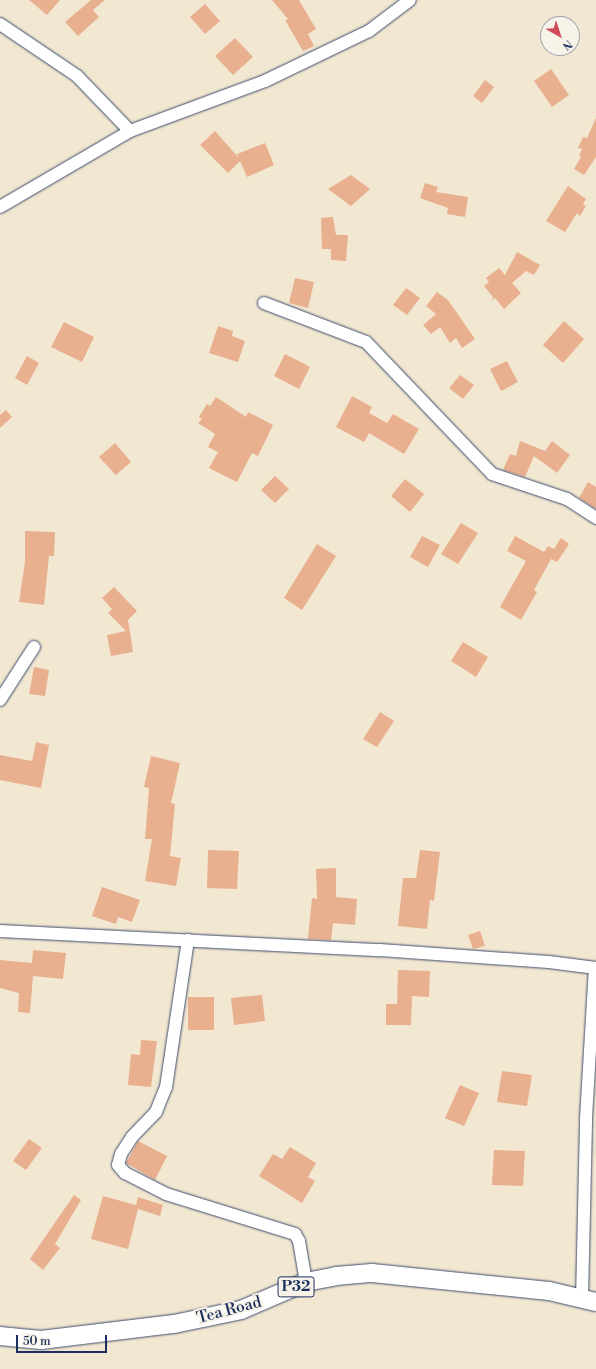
<!DOCTYPE html>
<style>
body{margin:0}
#map{position:relative;width:596px;height:1369px;overflow:hidden;background:#f2e7d0;font-family:"Libre Bodoni",serif}
div>[style]{position:absolute}
.building>*{inset:0;background:#e9b090}
.roads{filter:drop-shadow(0 0 1px #3b4b6f) drop-shadow(0 0 1px #3b4b6f)}
.minor>*{height:12px;margin:-6px;padding:0 6px;transform-origin:6px;border-radius:6px;background:#fff}
.primary>*{height:18px;margin:-9px;padding:0 9px;transform-origin:9px;border-radius:9px;background:#fff}
span{translate:-50% -50%;white-space:nowrap;text-align:center;line-height:1.15;-webkit-text-stroke:4px #f7f3e8;paint-order:stroke}
.shield-label span{padding:1px 3px;background:#f7f3e8;border:1px solid;border-radius:3px;-webkit-text-stroke-width:0}
.shield-label{font-size:15px;color:#1b2f5e;font-weight:700}
.street-label{font-size:16px;color:#1b2f5e}
.north{position:absolute;left:540px;top:16px;width:40px;height:40px;box-sizing:border-box;background:#f7f3e8;border:1px solid #9fa5b1;border-radius:50%;rotate:141deg;font-size:11px;font-weight:700;line-height:16px;text-align:center;color:#1b2f5e}
.north::after{content:'';display:block;margin:auto;width:14px;height:18px;background:#d1495b;clip-path:polygon(50% 0,100% 100%,50% 72%,0 100%)}
.scale{position:absolute;left:16px;top:1335px;width:91px;height:18px;box-sizing:border-box;border:2px solid #1b2f5e;border-top:0;padding-left:5px;font-size:12px;line-height:14px;white-space:nowrap;color:#1b2f5e;-webkit-text-stroke:3px #f7f3e8;paint-order:stroke}
</style>
<div id="map">
<div class="building">
<div style="clip-path:polygon(29px 0,60px 0,47px 15px)"></div>
<div style="clip-path:polygon(91px 0,105px 0,93px 10px,99px 17px,78px 36px,65px 22px)"></div>
<div style="clip-path:polygon(272px 0,299px 0,316px 29px,308px 34px,314px 46px,303px 51px,285px 20px,288px 19px)"></div>
<div style="clip-path:polygon(205px 4px,220px 21px,205px 34px,190px 17px)"></div>
<div style="clip-path:polygon(235px 38px,253px 57px,233px 75px,215px 56px)"></div>
<div style="clip-path:polygon(551px 69px,569px 95px,552px 107px,534px 81px)"></div>
<div style="clip-path:polygon(485px 80px,494px 87px,482px 103px,473px 96px)"></div>
<div style="clip-path:polygon(596px 118px,596px 157px,584px 175px,574px 169px,581px 157px,579px 156px,582px 149px,578px 148px,583px 137px,587px 138px)"></div>
<div style="clip-path:polygon(215px 131px,238px 157px,237px 154px,265px 143px,274px 165px,247px 177px,240px 161px,228px 173px,200px 145px)"></div>
<div style="clip-path:polygon(351px 175px,370px 189px,351px 206px,328px 189px)"></div>
<div style="clip-path:polygon(425px 183px,438px 187px,436px 192px,468px 197px,465px 217px,447px 214px,448px 208px,420px 198px)"></div>
<div style="clip-path:polygon(568px 186px,586px 199px,583px 204px,586px 206px,580px 216px,577px 213px,565px 232px,546px 221px)"></div>
<div style="clip-path:polygon(333px 217px,336px 235px,348px 235px,346px 261px,331px 260px,331px 249px,322px 249px,321px 218px)"></div>
<div style="clip-path:polygon(517px 252px,540px 265px,534px 275px,526px 271px,512px 283px,521px 293px,504px 309px,495px 298px,492px 300px,493px 297px,484px 286px,489px 282px,486px 278px,499px 268px,505px 275px)"></div>
<div style="clip-path:polygon(295px 278px,314px 282px,308px 308px,289px 303px)"></div>
<div style="clip-path:polygon(406px 288px,420px 298px,407px 315px,393px 305px)"></div>
<div style="clip-path:polygon(437px 292px,448px 300px,475px 339px,462px 348px,456px 338px,450px 343px,440px 327px,431px 334px,423px 325px,436px 314px,426px 306px)"></div>
<div style="clip-path:polygon(564px 321px,584px 339px,563px 363px,543px 345px)"></div>
<div style="clip-path:polygon(64px 322px,94px 337px,82px 362px,51px 347px)"></div>
<div style="clip-path:polygon(218px 326px,233px 331px,232px 336px,245px 341px,238px 362px,209px 353px)"></div>
<div style="clip-path:polygon(285px 354px,310px 367px,299px 389px,274px 376px)"></div>
<div style="clip-path:polygon(27px 356px,39px 363px,27px 385px,15px 378px)"></div>
<div style="clip-path:polygon(507px 361px,518px 382px,501px 391px,490px 369px)"></div>
<div style="clip-path:polygon(460px 375px,474px 385px,463px 399px,449px 388px)"></div>
<div style="clip-path:polygon(352px 396px,372px 407px,369px 413px,387px 423px,393px 414px,419px 429px,404px 454px,369px 433px,364px 442px,336px 427px)"></div>
<div style="clip-path:polygon(216px 397px,246px 417px,248px 412px,273px 425px,258px 456px,252px 453px,237px 482px,209px 468px,218px 452px,208px 447px,215px 434px,198px 423px,202px 419px,199px 417px,207px 404px,210px 406px)"></div>
<div style="clip-path:polygon(6px 410px,12px 417px,0 428px,0 415px)"></div>
<div style="clip-path:polygon(520px 441px,545px 451px,552px 441px,570px 455px,557px 473px,534px 456px,525px 477px,503px 470px,510px 454px,516px 456px)"></div>
<div style="clip-path:polygon(115px 443px,131px 462px,116px 475px,99px 457px)"></div>
<div style="clip-path:polygon(275px 476px,289px 489px,275px 503px,261px 490px)"></div>
<div style="clip-path:polygon(405px 479px,424px 494px,410px 512px,391px 496px)"></div>
<div style="clip-path:polygon(588px 482px,596px 487px,596px 509px,579px 498px)"></div>
<div style="clip-path:polygon(461px 523px,478px 533px,458px 564px,441px 554px)"></div>
<div style="clip-path:polygon(25px 531px,55px 532px,54px 556px,49px 556px,44px 605px,19px 602px,25px 562px)"></div>
<div style="clip-path:polygon(422px 536px,440px 545px,428px 567px,410px 557px)"></div>
<div style="clip-path:polygon(515px 536px,544px 552px,548px 546px,554px 549px,561px 538px,569px 544px,557px 562px,551px 559px,534px 590px,537px 592px,521px 620px,500px 607px,526px 561px,507px 551px)"></div>
<div style="clip-path:polygon(317px 544px,336px 556px,302px 610px,284px 598px)"></div>
<div style="clip-path:polygon(114px 587px,137px 611px,128px 620px,133px 652px,111px 656px,107px 635px,126px 631px,108px 613px,112px 609px,102px 598px)"></div>
<div style="clip-path:polygon(463px 642px,488px 657px,476px 677px,451px 661px)"></div>
<div style="clip-path:polygon(34px 667px,49px 670px,45px 696px,29px 694px)"></div>
<div style="clip-path:polygon(380px 712px,394px 721px,377px 747px,363px 739px)"></div>
<div style="clip-path:polygon(36px 742px,49px 745px,41px 788px,0 780px,0 755px,32px 761px)"></div>
<div style="clip-path:polygon(151px 756px,180px 763px,171px 803px,175px 804px,170px 856px,181px 858px,176px 886px,145px 881px,152px 839px,145px 839px,149px 788px,144px 787px)"></div>
<div style="clip-path:polygon(208px 850px,239px 851px,237px 889px,207px 888px)"></div>
<div style="clip-path:polygon(420px 850px,440px 852px,434px 901px,430px 900px,427px 929px,398px 926px,403px 878px,416px 878px)"></div>
<div style="clip-path:polygon(336px 868px,336px 897px,357px 899px,355px 925px,333px 923px,331px 940px,308px 939px,312px 898px,317px 899px,316px 869px)"></div>
<div style="clip-path:polygon(102px 887px,140px 900px,132px 922px,118px 917px,116px 924px,92px 916px)"></div>
<div style="clip-path:polygon(480px 931px,485px 946px,473px 949px,468px 935px)"></div>
<div style="clip-path:polygon(33px 950px,66px 953px,63px 979px,33px 976px,30px 1013px,18px 1012px,19px 993px,0 988px,0 960px,32px 963px)"></div>
<div style="clip-path:polygon(398px 970px,430px 971px,429px 997px,412px 996px,411px 1025px,386px 1025px,386px 1004px,397px 1004px)"></div>
<div style="clip-path:polygon(262px 995px,265px 1021px,234px 1025px,231px 998px)"></div>
<div style="clip-path:polygon(188px 997px,214px 997px,214px 1030px,188px 1030px)"></div>
<div style="clip-path:polygon(141px 1040px,157px 1041px,151px 1087px,128px 1085px,131px 1054px,140px 1055px)"></div>
<div style="clip-path:polygon(502px 1071px,532px 1075px,527px 1106px,497px 1102px)"></div>
<div style="clip-path:polygon(460px 1085px,479px 1093px,464px 1126px,445px 1118px)"></div>
<div style="clip-path:polygon(29px 1139px,42px 1148px,26px 1170px,13px 1161px)"></div>
<div style="clip-path:polygon(138px 1141px,167px 1156px,155px 1180px,126px 1163px)"></div>
<div style="clip-path:polygon(290px 1147px,316px 1163px,308px 1177px,315px 1181px,302px 1203px,259px 1176px,273px 1154px,282px 1159px)"></div>
<div style="clip-path:polygon(494px 1150px,525px 1151px,523px 1186px,492px 1185px)"></div>
<div style="clip-path:polygon(74px 1195px,81px 1200px,55px 1244px,60px 1248px,43px 1270px,30px 1259px)"></div>
<div style="clip-path:polygon(103px 1196px,136px 1205px,138px 1197px,163px 1205px,160px 1216px,138px 1209px,128px 1249px,91px 1239px)"></div>
</div>
<div class="roads">
<div class="minor">
<div style="left:0;top:24px;width:93px;rotate:34deg"></div>
<div style="left:77px;top:76px;width:76px;rotate:46.1deg"></div>
<div style="left:0;top:207px;width:151px;rotate:-30.3deg"></div>
<div style="left:130px;top:131px;width:144px;rotate:-20.3deg"></div>
<div style="left:265px;top:81px;width:115px;rotate:-25.7deg"></div>
<div style="left:369px;top:31px;width:51px;rotate:-37.1deg"></div>
<div style="left:264px;top:303px;width:109px;rotate:20.9deg"></div>
<div style="left:366px;top:342px;width:182px;rotate:46.3deg"></div>
<div style="left:492px;top:474px;width:79px;rotate:18.4deg"></div>
<div style="left:567px;top:499px;width:35px;rotate:33deg"></div>
<div style="left:0;top:700px;width:63px;rotate:-57.3deg"></div>
<div style="left:0;top:931px;width:380px;rotate:2.9deg"></div>
<div style="left:380px;top:950px;width:169px;rotate:4.1deg"></div>
<div style="left:549px;top:962px;width:47px;rotate:7.3deg"></div>
<div style="left:188px;top:940px;width:149px;rotate:98.5deg"></div>
<div style="left:166px;top:1087px;width:27px;rotate:112deg"></div>
<div style="left:156px;top:1112px;width:35px;rotate:134deg"></div>
<div style="left:132px;top:1137px;width:20px;rotate:123deg"></div>
<div style="left:121px;top:1154px;width:11px;rotate:105deg"></div>
<div style="left:118px;top:1165px;width:11px;rotate:49deg"></div>
<div style="left:125px;top:1173px;width:46px;rotate:27.1deg"></div>
<div style="left:166px;top:1194px;width:135px;rotate:17.2deg"></div>
<div style="left:295px;top:1234px;width:8px;rotate:60deg"></div>
<div style="left:299px;top:1241px;width:42px;rotate:80.3deg"></div>
<div style="left:582px;top:1299px;width:181px;rotate:-88.7deg"></div>
<div style="left:586px;top:1118px;width:150px;rotate:-86.6deg"></div>
</div>
<div class="primary">
<div style="left:0;top:1336px;width:41px;rotate:5.6deg"></div>
<div style="left:41px;top:1340px;width:134px;rotate:-6.9deg"></div>
<div style="left:174px;top:1324px;width:68px;rotate:-11.8deg"></div>
<div style="left:241px;top:1310px;width:71px;rotate:-23.3deg"></div>
<div style="left:306px;top:1282px;width:31px;rotate:-11deg"></div>
<div style="left:336px;top:1276px;width:36px;rotate:-5deg"></div>
<div style="left:372px;top:1273px;width:178px;rotate:5.8deg"></div>
<div style="left:549px;top:1291px;width:48px;rotate:13.2deg"></div>
</div>
</div>
<div class="shield-label">
<span style="left:296px;top:1287px">P32</span>
</div>
<div class="street-label">
<span style="left:229px;top:1310px;rotate:-15deg">Tea Road</span>
</div>
<div class="north">N</div>
<div class="scale">50 m</div>
</div>
